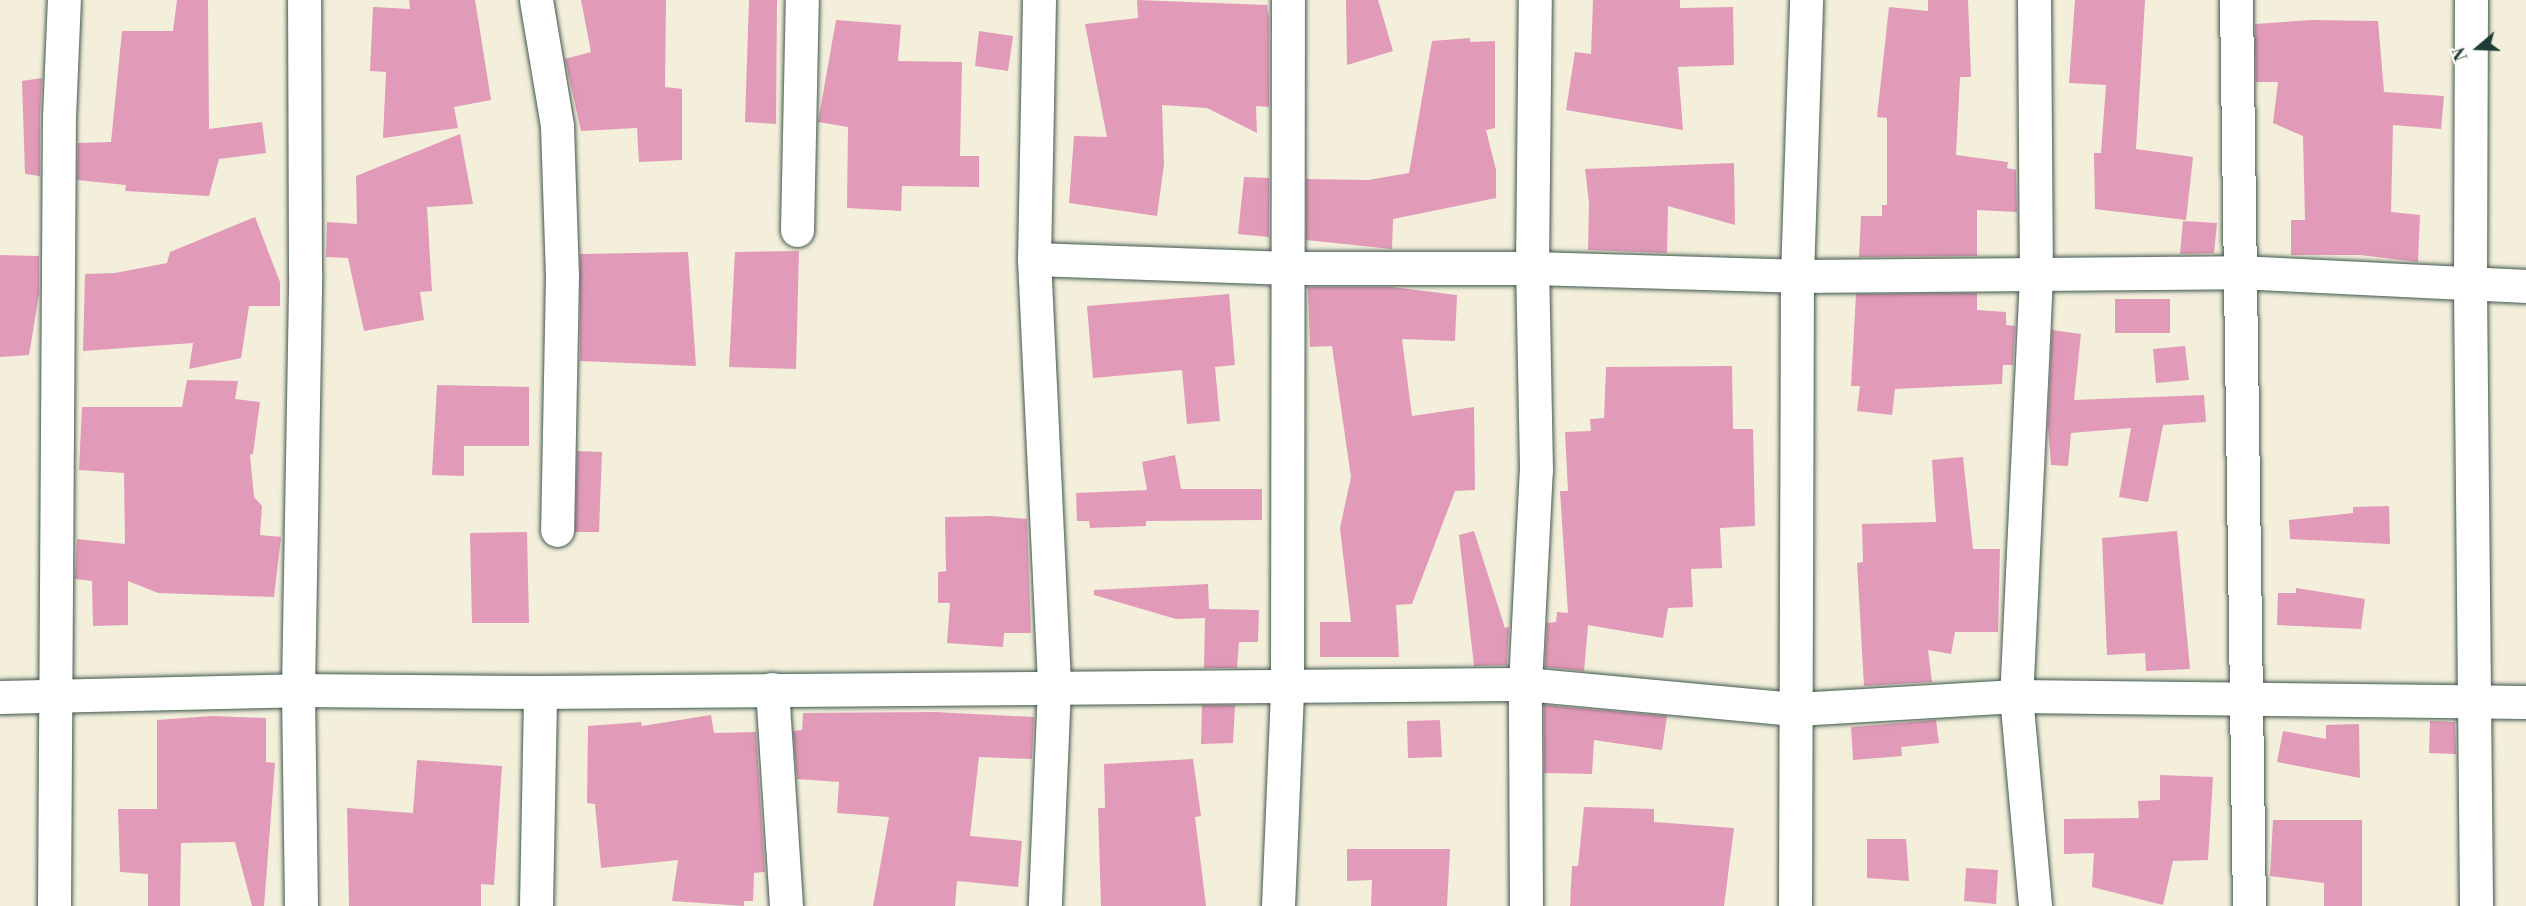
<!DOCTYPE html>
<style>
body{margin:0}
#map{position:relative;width:2526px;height:906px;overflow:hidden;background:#f3efdb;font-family:"Libre Bodoni",serif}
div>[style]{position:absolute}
.building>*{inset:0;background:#e29ab9}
.roads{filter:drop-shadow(0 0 2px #3f584d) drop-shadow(0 0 2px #3f584d)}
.minor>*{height:33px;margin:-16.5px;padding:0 16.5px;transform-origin:16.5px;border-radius:16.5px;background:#fff}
span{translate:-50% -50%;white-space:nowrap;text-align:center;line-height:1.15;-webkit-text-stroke:5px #fdfcf7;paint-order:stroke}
.north{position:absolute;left:2448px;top:18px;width:60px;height:60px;-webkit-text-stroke:4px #fdfcf7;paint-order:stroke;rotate:251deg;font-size:16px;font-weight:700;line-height:24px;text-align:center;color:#1f3d34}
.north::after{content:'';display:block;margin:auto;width:21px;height:27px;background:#1f3d34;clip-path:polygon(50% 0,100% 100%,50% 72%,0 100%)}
</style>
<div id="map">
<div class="building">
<div style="clip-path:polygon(177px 0,208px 0,209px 129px,262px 122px,266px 153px,219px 159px,209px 196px,125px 191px,126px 185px,77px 180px,78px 143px,111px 142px,122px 31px,173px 31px)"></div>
<div style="clip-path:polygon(409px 0,475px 0,491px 100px,454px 107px,458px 128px,383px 138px,386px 72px,370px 71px,373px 7px,410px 9px)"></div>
<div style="clip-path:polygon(581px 0,666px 0,665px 87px,682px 89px,682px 160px,639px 162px,637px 128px,581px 131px,565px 59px,591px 52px)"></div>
<div style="clip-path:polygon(749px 0,777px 0,776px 124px,745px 122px)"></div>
<div style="clip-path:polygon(1137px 0,1267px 5px,1269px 17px,1269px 107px,1256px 106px,1257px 133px,1207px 108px,1162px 105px,1164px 164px,1157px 216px,1069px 203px,1074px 136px,1107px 137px,1085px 24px,1138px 18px)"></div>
<div style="clip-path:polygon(1346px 0,1378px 0,1393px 51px,1347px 65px)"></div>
<div style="clip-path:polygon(1593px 0,1680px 0,1680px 8px,1733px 7px,1734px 65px,1678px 67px,1683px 130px,1566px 110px,1575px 52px,1591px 54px)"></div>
<div style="clip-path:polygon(1928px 0,1968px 0,1971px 77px,1960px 77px,1956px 155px,2008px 162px,2007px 168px,2016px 170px,2017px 212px,1977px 210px,1977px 256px,1859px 257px,1861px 216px,1882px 216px,1882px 205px,1887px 205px,1887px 118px,1877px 117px,1889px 7px,1928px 11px)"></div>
<div style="clip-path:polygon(2075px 0,2145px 0,2136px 149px,2193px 157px,2186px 220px,2095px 209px,2094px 153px,2101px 153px,2106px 85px,2069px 83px)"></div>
<div style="clip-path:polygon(836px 20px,901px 25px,898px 61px,962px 62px,960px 156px,979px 156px,979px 187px,902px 186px,901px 211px,847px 208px,848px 127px,818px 122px)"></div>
<div style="clip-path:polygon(2312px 20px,2378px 21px,2384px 92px,2444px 96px,2441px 129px,2393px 125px,2391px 212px,2420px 215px,2418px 262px,2360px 255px,2291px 255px,2291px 220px,2305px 220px,2303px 136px,2273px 123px,2278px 82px,2256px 82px,2255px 24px)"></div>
<div style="clip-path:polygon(979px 31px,1013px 36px,1008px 71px,975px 66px)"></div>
<div style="clip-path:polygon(1470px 38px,1470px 42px,1495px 41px,1495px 128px,1486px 130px,1496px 170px,1496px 198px,1393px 219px,1392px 249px,1306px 240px,1306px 179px,1368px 180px,1409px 173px,1432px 41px)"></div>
<div style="clip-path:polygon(42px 78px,40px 117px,40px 176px,25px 174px,22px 81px)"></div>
<div style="clip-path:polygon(460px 134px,473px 204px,427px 207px,432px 291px,420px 292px,424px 320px,364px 331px,348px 258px,326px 257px,327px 222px,357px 224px,356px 176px)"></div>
<div style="clip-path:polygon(1734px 163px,1735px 225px,1668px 206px,1667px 253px,1588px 250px,1589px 203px,1585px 169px)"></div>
<div style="clip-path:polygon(1244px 177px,1269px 178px,1269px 237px,1238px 234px)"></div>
<div style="clip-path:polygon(255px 217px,280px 282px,280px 306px,249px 306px,241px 358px,189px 369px,193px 343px,83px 351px,85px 274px,115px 273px,167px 263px,170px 252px)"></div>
<div style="clip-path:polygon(2183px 221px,2217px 223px,2214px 253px,2180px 254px)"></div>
<div style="clip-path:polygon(799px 251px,796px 369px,729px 367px,735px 252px)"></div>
<div style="clip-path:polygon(688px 252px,696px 366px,580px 361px,580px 254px)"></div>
<div style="clip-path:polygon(0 255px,39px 256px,39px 294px,29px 355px,0 357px)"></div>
<div style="clip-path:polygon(1308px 287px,1392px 287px,1457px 295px,1455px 341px,1402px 339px,1412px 416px,1474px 407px,1475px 490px,1455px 491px,1412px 604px,1396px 605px,1399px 657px,1320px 657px,1320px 622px,1351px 622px,1340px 528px,1351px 477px,1332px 346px,1310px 347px)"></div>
<div style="clip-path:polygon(1977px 293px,1977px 310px,2006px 312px,2006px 325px,2015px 326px,2013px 365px,2003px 365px,2002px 384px,1895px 389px,1892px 415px,1857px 411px,1860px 386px,1851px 386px,1856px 294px)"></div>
<div style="clip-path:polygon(1229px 294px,1235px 365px,1215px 367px,1220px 421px,1187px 424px,1182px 370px,1093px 378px,1087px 306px)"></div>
<div style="clip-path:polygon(2115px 299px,2170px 299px,2170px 333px,2115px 333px)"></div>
<div style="clip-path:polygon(2052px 330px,2081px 334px,2074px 400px,2204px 395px,2206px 422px,2163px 425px,2148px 502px,2119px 497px,2131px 428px,2071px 433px,2068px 466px,2051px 465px,2048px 425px)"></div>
<div style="clip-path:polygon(2185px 346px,2189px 380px,2156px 383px,2153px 349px)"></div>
<div style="clip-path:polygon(1732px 366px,1733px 429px,1753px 429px,1755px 526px,1720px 528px,1722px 568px,1691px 569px,1693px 607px,1668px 608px,1663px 638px,1588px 625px,1584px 671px,1545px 667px,1547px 623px,1556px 622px,1557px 612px,1568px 613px,1560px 491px,1568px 491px,1565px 432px,1591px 431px,1590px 419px,1604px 418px,1606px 367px)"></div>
<div style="clip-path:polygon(187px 380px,238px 381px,235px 399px,260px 402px,253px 454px,250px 455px,254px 497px,262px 506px,260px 535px,281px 537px,274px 597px,158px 593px,128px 581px,128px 625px,93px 626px,92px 581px,75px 579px,77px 539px,125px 544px,124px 473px,79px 470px,82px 407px,182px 407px)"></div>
<div style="clip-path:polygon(437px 385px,529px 387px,529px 446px,464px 446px,464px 476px,432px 475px)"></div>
<div style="clip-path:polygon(577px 451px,602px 452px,599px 532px,575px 532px)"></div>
<div style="clip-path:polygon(1175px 455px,1181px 489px,1262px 489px,1262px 520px,1146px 521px,1146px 526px,1090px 528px,1089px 521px,1077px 521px,1076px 493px,1147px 490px,1142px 462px)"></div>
<div style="clip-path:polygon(1963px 457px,1973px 549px,2000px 549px,1998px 632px,1955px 632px,1951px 654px,1928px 650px,1932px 682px,1864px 686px,1857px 563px,1863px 562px,1862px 524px,1936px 522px,1932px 460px)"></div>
<div style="clip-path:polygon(2389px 506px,2390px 544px,2290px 539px,2289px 520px,2353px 513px,2353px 507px)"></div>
<div style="clip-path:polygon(991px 516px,1027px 519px,1031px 633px,1004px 633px,1003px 647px,947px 643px,950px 603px,938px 603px,938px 572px,946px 571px,945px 517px)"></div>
<div style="clip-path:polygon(1474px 531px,1505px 628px,1509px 627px,1507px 665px,1474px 666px,1459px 535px)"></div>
<div style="clip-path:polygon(2177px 531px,2190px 669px,2146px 671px,2145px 653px,2107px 655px,2102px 538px)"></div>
<div style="clip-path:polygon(527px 532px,529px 623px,472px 623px,470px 533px)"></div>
<div style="clip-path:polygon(1208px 584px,1209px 609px,1259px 610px,1258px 642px,1239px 642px,1237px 668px,1204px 668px,1205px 618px,1176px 619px,1094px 595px,1094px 590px)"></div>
<div style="clip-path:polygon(2296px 588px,2365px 599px,2361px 629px,2277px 625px,2278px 593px,2296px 593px)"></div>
<div style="clip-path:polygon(1202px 705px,1235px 705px,1233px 743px,1201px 744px)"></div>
<div style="clip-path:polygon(1544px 705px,1667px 716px,1662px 750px,1594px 740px,1592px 774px,1544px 773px)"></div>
<div style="clip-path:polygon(934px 712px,1034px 717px,1032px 759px,979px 757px,970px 836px,1022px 841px,1018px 887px,957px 881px,955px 906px,873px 906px,889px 817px,837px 813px,839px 782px,797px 779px,793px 731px,802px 730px,803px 713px)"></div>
<div style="clip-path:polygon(711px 715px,714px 733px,756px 732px,765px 872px,754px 873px,753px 901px,744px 901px,744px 906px,672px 901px,678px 860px,601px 868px,595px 804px,587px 803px,588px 726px,641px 722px,642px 726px)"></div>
<div style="clip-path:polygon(212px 716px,266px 718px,266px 762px,275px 763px,264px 906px,252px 906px,235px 842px,181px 843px,180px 906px,148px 906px,148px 874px,120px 872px,118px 809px,157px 809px,157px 720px)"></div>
<div style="clip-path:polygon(1440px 720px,1442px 757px,1408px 758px,1407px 721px)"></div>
<div style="clip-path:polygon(1936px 720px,1939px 743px,1901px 747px,1902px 756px,1853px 760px,1851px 727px)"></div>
<div style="clip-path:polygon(2430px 721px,2455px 722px,2456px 754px,2429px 753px)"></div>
<div style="clip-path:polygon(2359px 724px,2360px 778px,2277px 762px,2283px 731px,2326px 739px,2326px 725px)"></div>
<div style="clip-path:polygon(1193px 759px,1201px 816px,1195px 817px,1206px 906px,1101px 906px,1098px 808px,1105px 808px,1104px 764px)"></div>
<div style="clip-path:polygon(417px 760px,502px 766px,494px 885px,481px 884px,481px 906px,349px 906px,347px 808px,413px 813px)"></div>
<div style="clip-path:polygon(2160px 775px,2213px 777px,2208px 860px,2173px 861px,2163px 905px,2092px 887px,2094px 853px,2064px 854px,2064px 819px,2139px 818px,2138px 801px,2160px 800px)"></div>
<div style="clip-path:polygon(1584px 807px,1654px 809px,1654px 822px,1734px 828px,1724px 906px,1570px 906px,1572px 866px,1578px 866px)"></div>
<div style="clip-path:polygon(2273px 820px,2362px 820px,2362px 906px,2324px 906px,2324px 883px,2270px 876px)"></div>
<div style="clip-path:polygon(1867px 839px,1906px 839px,1909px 881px,1867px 878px)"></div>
<div style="clip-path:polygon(1347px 849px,1450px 849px,1447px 906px,1371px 906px,1372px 880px,1347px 881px)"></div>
<div style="clip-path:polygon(1966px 868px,1998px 870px,1996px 904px,1964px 901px)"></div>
</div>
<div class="roads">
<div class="minor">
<div style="left:536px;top:0;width:128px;rotate:80.5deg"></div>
<div style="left:557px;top:126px;width:149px;rotate:88.1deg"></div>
<div style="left:562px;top:275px;width:255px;rotate:91.1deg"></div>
<div style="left:1039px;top:0;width:259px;rotate:91.1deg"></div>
<div style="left:1034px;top:259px;width:428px;rotate:87.3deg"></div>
<div style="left:1054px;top:687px;width:219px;rotate:92.4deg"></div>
<div style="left:2034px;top:0;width:276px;rotate:89.6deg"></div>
<div style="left:2036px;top:276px;width:420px;rotate:92.7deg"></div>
<div style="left:2016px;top:696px;width:211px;rotate:84.8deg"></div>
<div style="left:2236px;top:0;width:906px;rotate:89.18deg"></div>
<div style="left:2471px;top:0;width:287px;rotate:90.2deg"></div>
<div style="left:2470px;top:287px;width:619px;rotate:89.44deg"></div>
<div style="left:797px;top:230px;width:230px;rotate:-88.8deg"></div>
<div style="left:1034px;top:259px;width:256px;rotate:2deg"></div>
<div style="left:1290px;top:268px;width:242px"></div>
<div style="left:1532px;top:268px;width:265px;rotate:1.7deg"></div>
<div style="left:1797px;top:276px;width:442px;rotate:-0.5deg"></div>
<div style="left:2239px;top:272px;width:287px;rotate:2.8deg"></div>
<div style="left:772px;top:689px;width:217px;rotate:86.3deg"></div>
<div style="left:0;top:697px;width:298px;rotate:-1.3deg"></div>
<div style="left:298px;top:690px;width:242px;rotate:0.5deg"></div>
<div style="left:540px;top:692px;width:985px;rotate:-0.47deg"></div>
<div style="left:1525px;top:684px;width:273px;rotate:5.3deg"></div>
<div style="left:1797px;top:709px;width:219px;rotate:-3.4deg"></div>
<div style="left:2016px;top:696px;width:510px;rotate:0.67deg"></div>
<div style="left:54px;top:906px;width:789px;rotate:-89.64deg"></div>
<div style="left:59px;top:117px;width:117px;rotate:-87.6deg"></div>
<div style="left:301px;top:906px;width:216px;rotate:-90.8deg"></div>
<div style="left:298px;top:690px;width:416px;rotate:-89deg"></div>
<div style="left:305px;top:274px;width:274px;rotate:-90.2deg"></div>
<div style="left:536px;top:906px;width:214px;rotate:-88.9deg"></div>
<div style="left:1278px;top:906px;width:219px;rotate:-87.6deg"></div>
<div style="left:1287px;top:687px;width:687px;rotate:-89.92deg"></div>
<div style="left:1526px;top:906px;width:222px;rotate:-90.3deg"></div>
<div style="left:1525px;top:684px;width:214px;rotate:-87.1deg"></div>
<div style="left:1536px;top:470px;width:202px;rotate:-91.1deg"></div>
<div style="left:1532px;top:268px;width:268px;rotate:-89.4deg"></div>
<div style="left:1795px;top:906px;width:630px;rotate:-89.82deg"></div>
<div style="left:1797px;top:276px;width:276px;rotate:-88.1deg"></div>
</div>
</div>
<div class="north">N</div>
</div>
